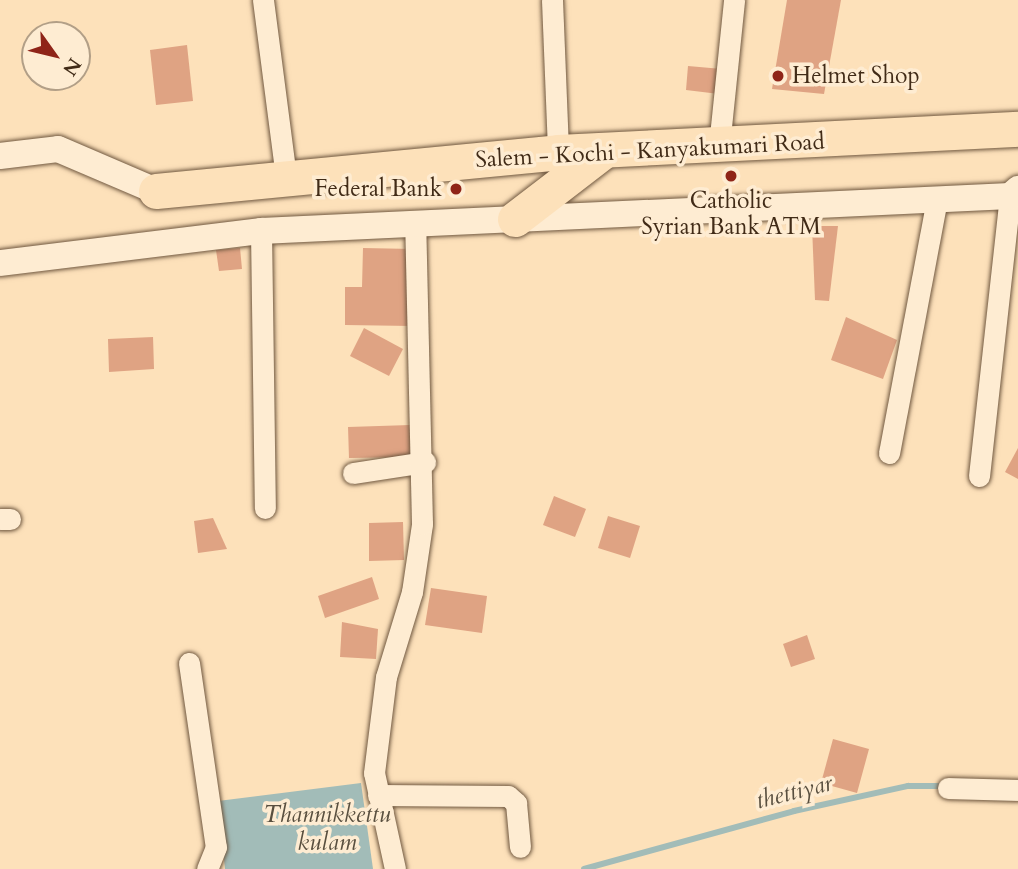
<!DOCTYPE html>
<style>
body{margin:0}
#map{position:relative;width:1018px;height:869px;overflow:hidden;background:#fde1ba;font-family:Cardo,serif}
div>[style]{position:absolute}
.water>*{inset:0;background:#a2bcb8}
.stream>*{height:6px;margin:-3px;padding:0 3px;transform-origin:3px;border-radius:3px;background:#a2bcb8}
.building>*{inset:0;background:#dfa383}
.roads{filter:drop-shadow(0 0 2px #705840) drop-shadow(0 0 2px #705840)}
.minor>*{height:21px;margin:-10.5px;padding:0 10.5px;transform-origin:10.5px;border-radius:10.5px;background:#feecd2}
.tertiary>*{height:26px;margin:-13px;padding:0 13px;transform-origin:13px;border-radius:13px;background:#feecd2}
.trunk>*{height:35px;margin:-17.5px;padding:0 17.5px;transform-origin:17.5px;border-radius:17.5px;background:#fde1ba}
.dots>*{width:19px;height:19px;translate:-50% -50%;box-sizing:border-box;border:4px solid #feecd2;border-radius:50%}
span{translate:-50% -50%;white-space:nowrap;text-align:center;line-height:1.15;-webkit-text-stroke:7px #feecd2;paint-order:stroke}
.poi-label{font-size:23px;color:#412b17}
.left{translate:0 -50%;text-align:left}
.right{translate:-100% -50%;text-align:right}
.street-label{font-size:23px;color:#412b17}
.water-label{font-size:24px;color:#594f3f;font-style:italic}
.north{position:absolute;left:21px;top:21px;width:70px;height:70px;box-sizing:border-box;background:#feecd2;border:2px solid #b29f87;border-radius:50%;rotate:124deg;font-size:19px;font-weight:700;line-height:28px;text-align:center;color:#412b17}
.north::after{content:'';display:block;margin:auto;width:24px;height:32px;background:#8f2418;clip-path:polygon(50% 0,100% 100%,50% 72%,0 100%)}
</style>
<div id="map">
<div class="water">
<div style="clip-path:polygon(361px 783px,373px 869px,225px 869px,218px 801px)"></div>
</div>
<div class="stream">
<div style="left:584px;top:869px;width:218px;rotate:-15.4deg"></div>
<div style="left:794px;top:811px;width:117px;rotate:-12.4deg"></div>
<div style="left:908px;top:786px;width:38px"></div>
</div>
<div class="building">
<div style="clip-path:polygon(787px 0,841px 0,824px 94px,772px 89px)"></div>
<div style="clip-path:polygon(187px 45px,193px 101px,156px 105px,150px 50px)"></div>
<div style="clip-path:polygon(688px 66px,722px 69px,719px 94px,686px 90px)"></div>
<div style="clip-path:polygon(812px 226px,838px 226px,829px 301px,815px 300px)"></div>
<div style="clip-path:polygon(240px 248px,242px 269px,219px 271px,216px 250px)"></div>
<div style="clip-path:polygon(363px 248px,413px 249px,412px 326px,345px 325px,345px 287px,362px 287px)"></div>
<div style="clip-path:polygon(846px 317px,897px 340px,883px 379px,831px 360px)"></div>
<div style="clip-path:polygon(364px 328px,403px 349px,389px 376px,350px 356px)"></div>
<div style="clip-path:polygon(153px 337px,154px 369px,109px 372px,108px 339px)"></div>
<div style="clip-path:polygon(410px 425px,411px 457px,349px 458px,348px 427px)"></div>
<div style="clip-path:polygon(1018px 448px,1018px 479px,1005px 472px)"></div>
<div style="clip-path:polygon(554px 496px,586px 509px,575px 537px,543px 525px)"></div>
<div style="clip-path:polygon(608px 516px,640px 526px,630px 558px,598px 548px)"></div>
<div style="clip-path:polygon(213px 518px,227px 549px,198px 553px,194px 521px)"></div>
<div style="clip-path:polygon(403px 522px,404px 560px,369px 561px,369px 523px)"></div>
<div style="clip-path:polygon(372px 577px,379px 599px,325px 618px,318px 596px)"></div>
<div style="clip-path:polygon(431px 588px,487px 596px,482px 633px,425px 625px)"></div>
<div style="clip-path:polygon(342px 622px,378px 629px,376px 659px,340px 657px)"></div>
<div style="clip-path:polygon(807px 635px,815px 659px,791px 667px,783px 644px)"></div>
<div style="clip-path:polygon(833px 739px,869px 749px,857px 793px,821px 783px)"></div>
</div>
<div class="roads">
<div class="minor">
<div style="left:263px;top:0;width:178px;rotate:82.6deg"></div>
<div style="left:552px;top:0;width:152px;rotate:87.7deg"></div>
<div style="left:719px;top:146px;width:147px;rotate:-84.1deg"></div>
<div style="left:261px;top:231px;width:277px;rotate:89.2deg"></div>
<div style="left:889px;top:453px;width:258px;rotate:-79.3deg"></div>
<div style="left:353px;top:473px;width:73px;rotate:-8.7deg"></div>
<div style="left:979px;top:476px;width:282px;rotate:-83.7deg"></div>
<div style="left:0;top:519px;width:10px"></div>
<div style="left:189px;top:663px;width:186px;rotate:81.7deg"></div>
<div style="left:216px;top:847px;width:24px;rotate:112deg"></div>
<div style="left:948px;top:788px;width:70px;rotate:1.6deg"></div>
<div style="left:378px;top:795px;width:130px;rotate:0.4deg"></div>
<div style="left:508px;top:796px;width:11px;rotate:41deg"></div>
<div style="left:516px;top:803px;width:44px;rotate:84.8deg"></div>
<div style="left:395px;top:869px;width:98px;rotate:-102.3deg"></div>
<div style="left:374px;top:773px;width:97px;rotate:-82.9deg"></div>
<div style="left:386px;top:677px;width:89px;rotate:-73deg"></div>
<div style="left:412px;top:592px;width:69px;rotate:-81.6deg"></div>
<div style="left:422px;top:524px;width:301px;rotate:-91.3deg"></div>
</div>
<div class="tertiary">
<div style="left:0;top:156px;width:58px;rotate:-6.9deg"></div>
<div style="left:58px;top:149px;width:107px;rotate:23.2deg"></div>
<div style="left:0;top:263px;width:263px;rotate:-7deg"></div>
<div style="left:261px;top:231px;width:750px;rotate:-2.68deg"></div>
<div style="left:1010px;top:196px;width:11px;rotate:-41deg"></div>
</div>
<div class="trunk">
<div style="left:156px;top:191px;width:404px;rotate:-5.5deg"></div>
<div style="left:558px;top:152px;width:461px;rotate:-2.9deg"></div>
<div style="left:515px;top:219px;width:113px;rotate:-37.5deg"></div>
</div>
</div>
<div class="dots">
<div style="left:778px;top:76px;background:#8f2418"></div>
<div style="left:731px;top:176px;background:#8f2418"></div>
<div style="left:456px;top:189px;background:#8f2418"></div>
</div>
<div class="poi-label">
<span class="left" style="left:792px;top:76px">Helmet Shop</span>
<span class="right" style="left:442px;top:189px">Federal Bank</span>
<span style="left:731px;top:214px">Catholic<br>Syrian Bank ATM</span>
</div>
<div class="street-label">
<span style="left:650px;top:151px;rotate:-3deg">Salem - Kochi - Kanyakumari Road</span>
</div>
<div class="water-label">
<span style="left:794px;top:792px;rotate:-14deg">thettiyar</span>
<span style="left:327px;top:829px">Thannikkettu<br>kulam</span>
</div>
<div class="north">N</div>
</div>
